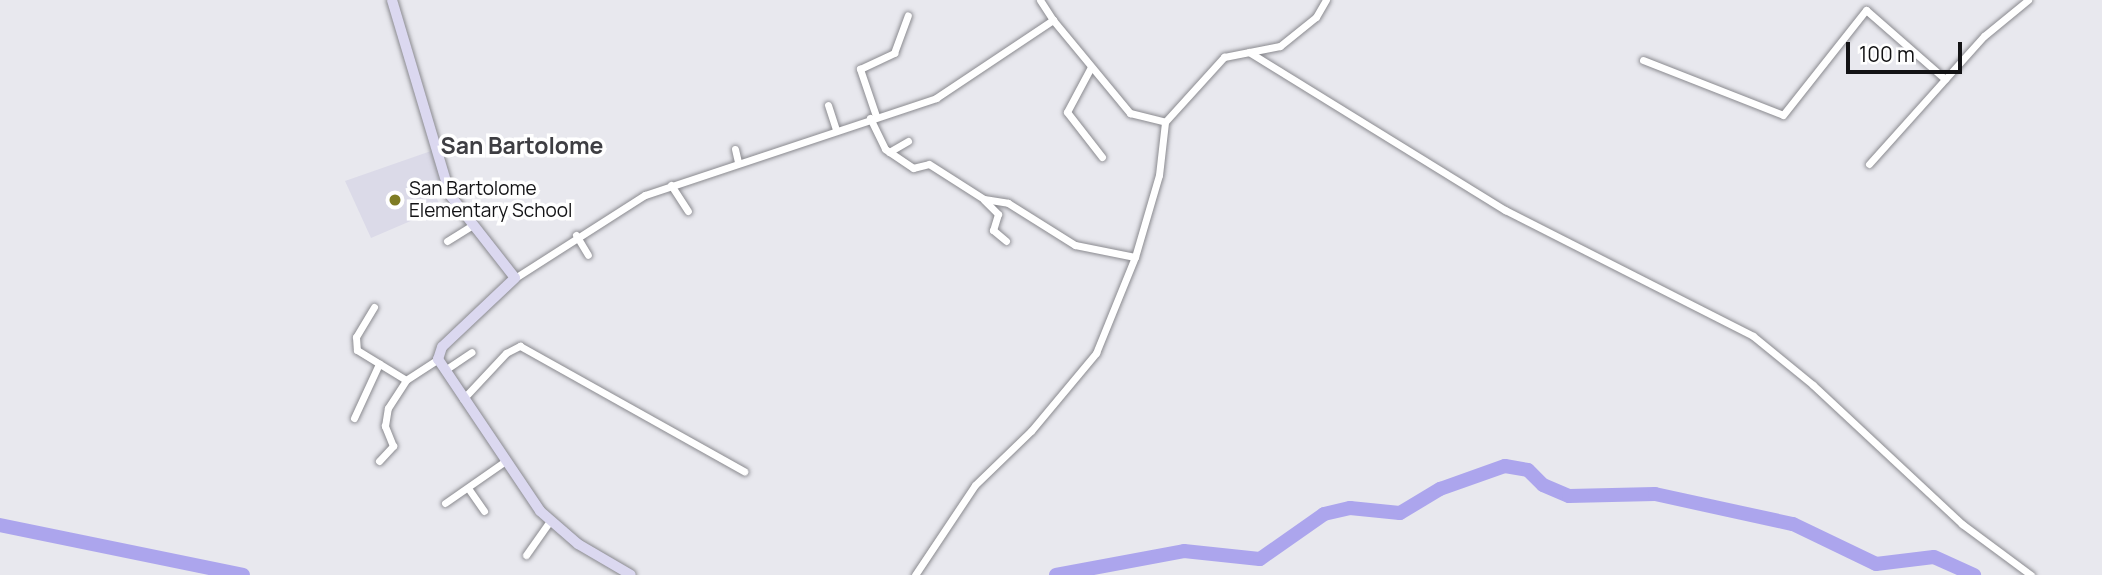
<!DOCTYPE html>
<style>
body{margin:0}
#map{position:relative;width:2102px;height:575px;overflow:hidden;background:#e8e8ee;font-family:Manrope,sans-serif}
div>[style]{position:absolute}
.built>*{inset:0;background:#dbdae8}
.river>*{height:14px;margin:-7px;padding:0 7px;transform-origin:7px;border-radius:7px;background:#aca5ed}
.roads{filter:drop-shadow(0 0 2px #8a8a8f) drop-shadow(0 0 2px #8a8a8f)}
.street>*{height:7px;margin:-3.5px;padding:0 3.5px;transform-origin:3.5px;border-radius:3.5px;background:#fff}
.secondary>*{height:10px;margin:-5px;padding:0 5px;transform-origin:5px;border-radius:5px;background:#dbd8f0}
.dots>*{width:19px;height:19px;translate:-50% -50%;box-sizing:border-box;border:4px solid #fff;border-radius:50%}
span{translate:-50% -50%;white-space:nowrap;text-align:center;line-height:1.15;-webkit-text-stroke:7px #fff;paint-order:stroke}
.poi-label{font-size:19px;color:#131315}
.left{translate:0 -50%;text-align:left}
.quarter-label{font-size:23px;color:#3e3e43;font-weight:700}
.scale{position:absolute;left:1846px;top:42px;width:116px;height:32px;box-sizing:border-box;border:4px solid #131315;border-top:0;padding-left:9px;font-size:21px;line-height:24px;white-space:nowrap;color:#131315;-webkit-text-stroke:5px #fff;paint-order:stroke}
</style>
<div id="map">
<div class="built">
<div style="clip-path:polygon(431px 151px,444px 188px,434px 192px,441px 208px,371px 238px,345px 181px)"></div>
</div>
<div class="river">
<div style="left:0;top:525px;width:248px;rotate:11.6deg"></div>
<div style="left:1056px;top:575px;width:130px;rotate:-10.6deg"></div>
<div style="left:1184px;top:551px;width:76px;rotate:6deg"></div>
<div style="left:1260px;top:559px;width:78px;rotate:-35.1deg"></div>
<div style="left:1324px;top:514px;width:27px;rotate:-13deg"></div>
<div style="left:1350px;top:508px;width:50px;rotate:5.7deg"></div>
<div style="left:1400px;top:513px;width:47px;rotate:-31deg"></div>
<div style="left:1440px;top:489px;width:69px;rotate:-19.5deg"></div>
<div style="left:1505px;top:466px;width:23px;rotate:10deg"></div>
<div style="left:1528px;top:470px;width:21px;rotate:45deg"></div>
<div style="left:1543px;top:485px;width:28px;rotate:23deg"></div>
<div style="left:1569px;top:496px;width:86px;rotate:-1.3deg"></div>
<div style="left:1655px;top:494px;width:141px;rotate:12.3deg"></div>
<div style="left:1793px;top:524px;width:92px;rotate:25.7deg"></div>
<div style="left:1876px;top:564px;width:58px;rotate:-6.9deg"></div>
<div style="left:1934px;top:557px;width:44px;rotate:24.2deg"></div>
</div>
<div class="roads">
<div class="street">
<div style="left:1040px;top:0;width:24px;rotate:57deg"></div>
<div style="left:1249px;top:52px;width:301px;rotate:31.7deg"></div>
<div style="left:1505px;top:210px;width:278px;rotate:26.9deg"></div>
<div style="left:1753px;top:336px;width:77px;rotate:39.2deg"></div>
<div style="left:1813px;top:385px;width:204px;rotate:43deg"></div>
<div style="left:1962px;top:524px;width:86px;rotate:36.5deg"></div>
<div style="left:1643px;top:60px;width:150px;rotate:21.4deg"></div>
<div style="left:1783px;top:115px;width:134px;rotate:-51.7deg"></div>
<div style="left:1866px;top:10px;width:105px;rotate:41.1deg"></div>
<div style="left:1091px;top:67px;width:51px;rotate:118.1deg"></div>
<div style="left:1067px;top:112px;width:57px;rotate:52.1deg"></div>
<div style="left:828px;top:105px;width:25px;rotate:72deg"></div>
<div style="left:876px;top:116px;width:50px;rotate:-108.8deg"></div>
<div style="left:860px;top:69px;width:38px;rotate:-25deg"></div>
<div style="left:894px;top:53px;width:40px;rotate:-69.8deg"></div>
<div style="left:870px;top:118px;width:34px;rotate:64deg"></div>
<div style="left:885px;top:149px;width:34px;rotate:34deg"></div>
<div style="left:913px;top:168px;width:16px;rotate:-14deg"></div>
<div style="left:929px;top:164px;width:65px;rotate:32.5deg"></div>
<div style="left:984px;top:199px;width:24px;rotate:9deg"></div>
<div style="left:1008px;top:203px;width:79px;rotate:32.1deg"></div>
<div style="left:1075px;top:245px;width:61px;rotate:11.3deg"></div>
<div style="left:735px;top:149px;width:13px;rotate:77deg"></div>
<div style="left:889px;top:152px;width:22px;rotate:-30deg"></div>
<div style="left:1869px;top:164px;width:172px;rotate:-48.1deg"></div>
<div style="left:1984px;top:36px;width:57px;rotate:-39.3deg"></div>
<div style="left:671px;top:185px;width:31px;rotate:57deg"></div>
<div style="left:984px;top:200px;width:20px;rotate:45deg"></div>
<div style="left:998px;top:214px;width:17px;rotate:107deg"></div>
<div style="left:993px;top:230px;width:17px;rotate:40deg"></div>
<div style="left:576px;top:235px;width:23px;rotate:59deg"></div>
<div style="left:447px;top:241px;width:28px;rotate:-32deg"></div>
<div style="left:515px;top:278px;width:154px;rotate:-32.6deg"></div>
<div style="left:645px;top:195px;width:307px;rotate:-18.4deg"></div>
<div style="left:936px;top:98px;width:141px;rotate:-33.7deg"></div>
<div style="left:1053px;top:20px;width:121px;rotate:50.4deg"></div>
<div style="left:1130px;top:113px;width:36px;rotate:14deg"></div>
<div style="left:374px;top:307px;width:35px;rotate:121deg"></div>
<div style="left:356px;top:337px;width:13px;rotate:86deg"></div>
<div style="left:357px;top:350px;width:57px;rotate:31.5deg"></div>
<div style="left:406px;top:380px;width:38px;rotate:-33deg"></div>
<div style="left:445px;top:370px;width:32px;rotate:-34deg"></div>
<div style="left:463px;top:399px;width:63px;rotate:-46.9deg"></div>
<div style="left:506px;top:353px;width:16px;rotate:-27deg"></div>
<div style="left:520px;top:346px;width:257px;rotate:29.2deg"></div>
<div style="left:354px;top:418px;width:60px;rotate:-65.2deg"></div>
<div style="left:379px;top:461px;width:21px;rotate:-47deg"></div>
<div style="left:393px;top:446px;width:22px;rotate:-112deg"></div>
<div style="left:385px;top:426px;width:18px;rotate:-81deg"></div>
<div style="left:388px;top:408px;width:33px;rotate:-57deg"></div>
<div style="left:468px;top:488px;width:28px;rotate:55deg"></div>
<div style="left:445px;top:503px;width:72px;rotate:-34.8deg"></div>
<div style="left:526px;top:555px;width:42px;rotate:-54.8deg"></div>
<div style="left:915px;top:575px;width:108px;rotate:-56.3deg"></div>
<div style="left:975px;top:485px;width:78px;rotate:-44deg"></div>
<div style="left:1031px;top:431px;width:102px;rotate:-50.2deg"></div>
<div style="left:1096px;top:353px;width:104px;rotate:-67.9deg"></div>
<div style="left:1135px;top:257px;width:85px;rotate:-73.7deg"></div>
<div style="left:1159px;top:175px;width:53px;rotate:-83.5deg"></div>
<div style="left:1165px;top:122px;width:88px;rotate:-47.8deg"></div>
<div style="left:1224px;top:57px;width:57px;rotate:-11.1deg"></div>
<div style="left:1280px;top:46px;width:46px;rotate:-38.9deg"></div>
<div style="left:1316px;top:17px;width:20px;rotate:-60deg"></div>
</div>
<div class="secondary">
<div style="left:392px;top:0;width:203px;rotate:73.4deg"></div>
<div style="left:450px;top:195px;width:105px;rotate:51.9deg"></div>
<div style="left:515px;top:278px;width:100px;rotate:136.6deg"></div>
<div style="left:442px;top:347px;width:13px;rotate:108deg"></div>
<div style="left:438px;top:359px;width:183px;rotate:56.1deg"></div>
<div style="left:540px;top:511px;width:50px;rotate:41deg"></div>
<div style="left:578px;top:544px;width:61px;rotate:30.3deg"></div>
</div>
</div>
<div class="dots">
<div style="left:395px;top:200px;background:#7f7c24"></div>
</div>
<div class="poi-label">
<span class="left" style="left:409px;top:200px">San Bartolome<br>Elementary School</span>
</div>
<div class="quarter-label">
<span style="left:522px;top:145px">San Bartolome</span>
</div>
<div class="scale">100 m</div>
</div>
